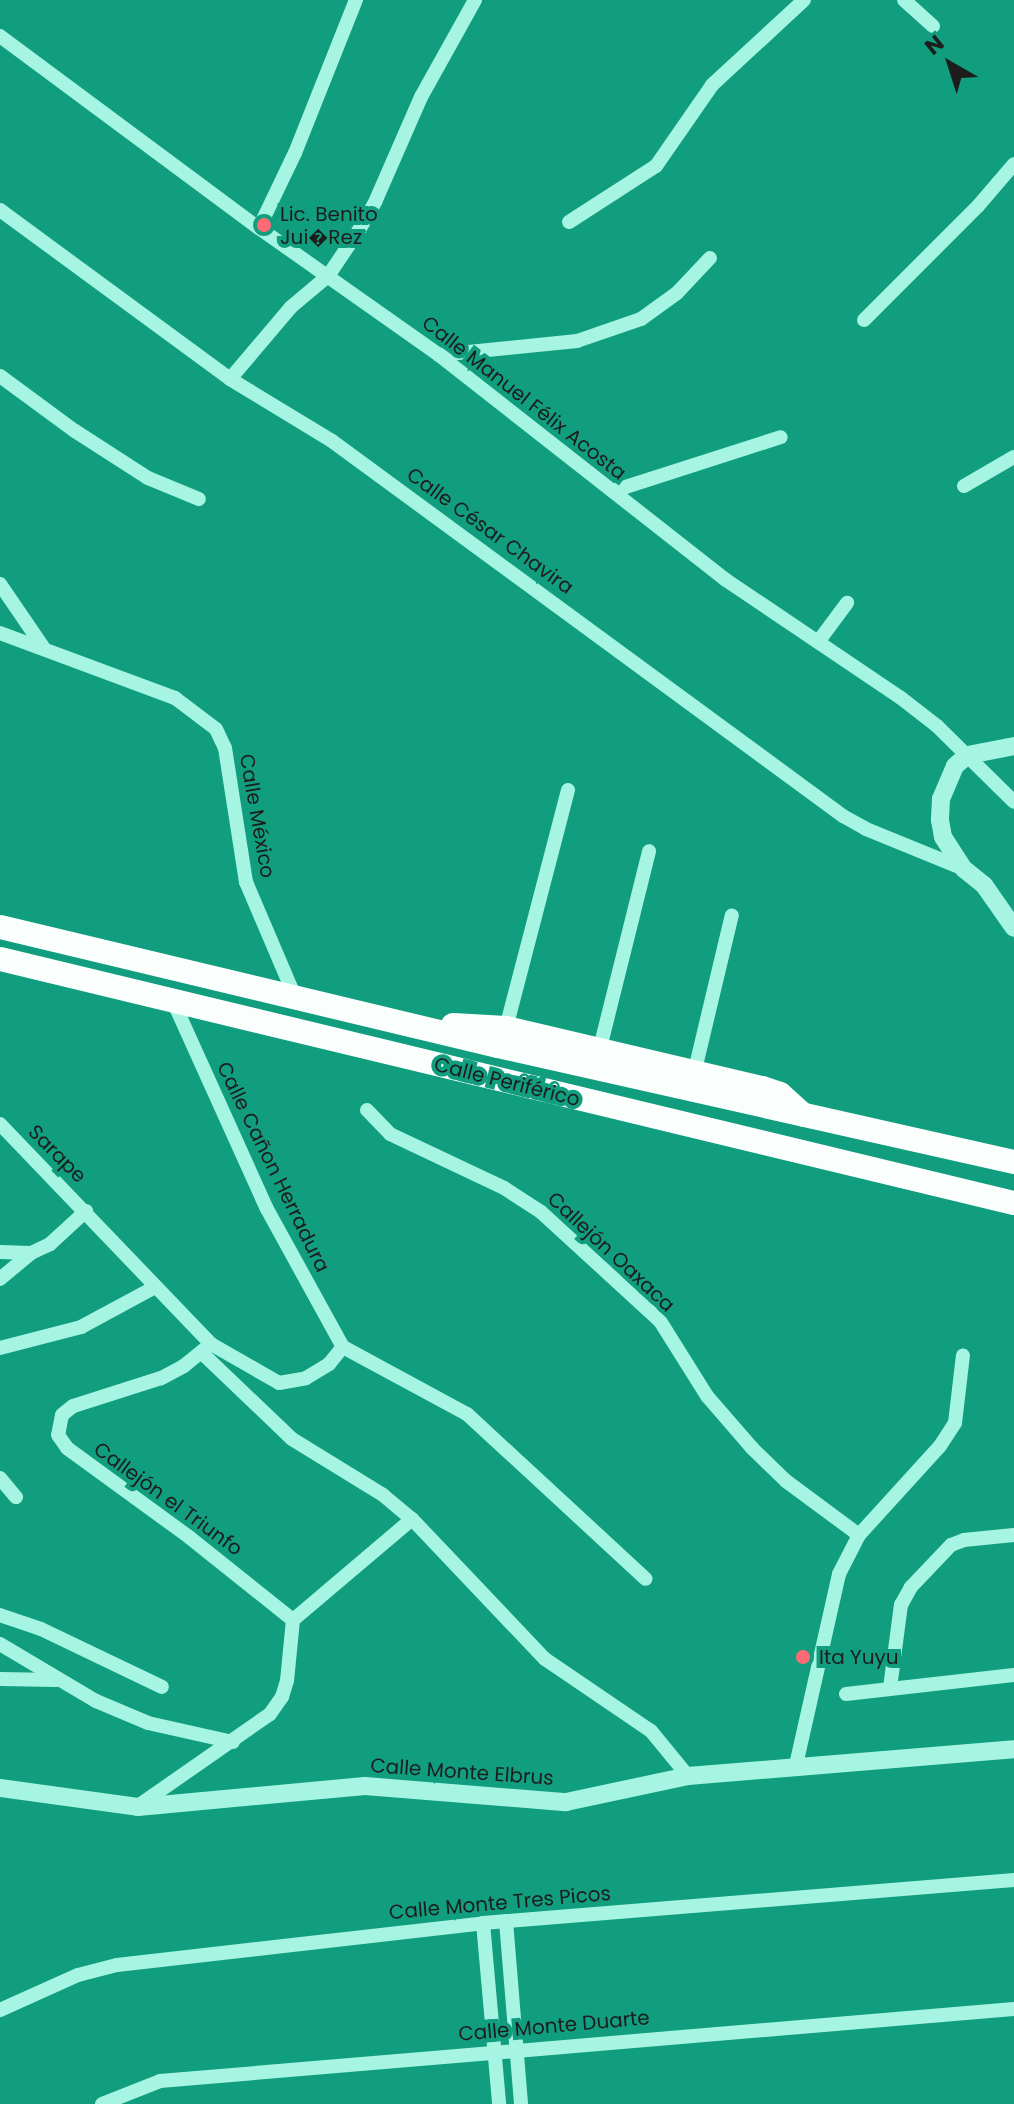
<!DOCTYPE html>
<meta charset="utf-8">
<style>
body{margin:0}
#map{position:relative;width:1014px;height:2104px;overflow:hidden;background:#119e7f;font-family:Poppins,sans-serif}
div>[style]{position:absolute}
.minor>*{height:14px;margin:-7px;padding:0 7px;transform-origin:7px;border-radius:7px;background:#a6f5e2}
.tertiary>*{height:18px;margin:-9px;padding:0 9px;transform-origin:9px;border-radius:9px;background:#a6f5e2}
.trunk>*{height:24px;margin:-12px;padding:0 12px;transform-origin:12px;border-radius:12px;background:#fafffe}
.dots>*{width:22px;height:22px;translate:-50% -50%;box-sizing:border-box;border:4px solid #119e7f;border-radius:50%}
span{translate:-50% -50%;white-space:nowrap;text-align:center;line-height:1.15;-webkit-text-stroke:8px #119e7f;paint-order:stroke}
.poi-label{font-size:20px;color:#1d1d1d}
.left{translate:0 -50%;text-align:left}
.street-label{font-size:20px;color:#1d1d1d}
.north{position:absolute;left:910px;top:24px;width:80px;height:80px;-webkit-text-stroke:6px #119e7f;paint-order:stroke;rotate:321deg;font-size:22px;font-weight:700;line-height:32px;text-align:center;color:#1d1d1d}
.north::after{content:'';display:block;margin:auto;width:28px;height:36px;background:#1d1d1d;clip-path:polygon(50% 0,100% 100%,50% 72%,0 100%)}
</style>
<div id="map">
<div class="minor">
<div style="left:904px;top:0;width:39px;rotate:42deg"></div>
<div style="left:0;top:36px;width:322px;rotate:36.6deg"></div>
<div style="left:259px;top:228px;width:220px;rotate:35.2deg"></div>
<div style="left:439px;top:355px;width:365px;rotate:38.1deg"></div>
<div style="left:726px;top:580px;width:211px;rotate:34deg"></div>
<div style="left:901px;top:698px;width:46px;rotate:37.9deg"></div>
<div style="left:937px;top:726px;width:108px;rotate:44.6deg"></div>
<div style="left:0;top:210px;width:285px;rotate:36.3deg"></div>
<div style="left:230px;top:379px;width:119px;rotate:31.3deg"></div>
<div style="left:332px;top:441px;width:634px;rotate:36.27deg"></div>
<div style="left:843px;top:816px;width:26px;rotate:29deg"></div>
<div style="left:866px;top:829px;width:106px;rotate:22.2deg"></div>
<div style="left:569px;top:222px;width:103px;rotate:-32.8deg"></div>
<div style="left:656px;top:166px;width:98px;rotate:-55.3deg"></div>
<div style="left:712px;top:85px;width:125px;rotate:-42.7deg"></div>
<div style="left:259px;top:228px;width:83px;rotate:-64.4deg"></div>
<div style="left:295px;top:153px;width:165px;rotate:-68.3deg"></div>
<div style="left:864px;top:320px;width:161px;rotate:-45deg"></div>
<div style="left:978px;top:206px;width:55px;rotate:-49.4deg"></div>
<div style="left:439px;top:355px;width:139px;rotate:-5.8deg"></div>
<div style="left:577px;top:341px;width:68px;rotate:-19deg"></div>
<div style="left:641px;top:319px;width:44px;rotate:-35.8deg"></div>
<div style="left:677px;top:293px;width:48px;rotate:-46.7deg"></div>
<div style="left:0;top:376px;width:93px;rotate:36.3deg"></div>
<div style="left:75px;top:431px;width:87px;rotate:32.8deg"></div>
<div style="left:148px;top:478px;width:55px;rotate:22.4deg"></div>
<div style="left:230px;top:379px;width:94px;rotate:-49.7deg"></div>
<div style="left:291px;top:307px;width:48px;rotate:-40deg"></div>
<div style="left:328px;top:276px;width:55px;rotate:-56deg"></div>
<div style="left:359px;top:230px;width:34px;rotate:-60deg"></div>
<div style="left:376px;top:200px;width:112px;rotate:-66.4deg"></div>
<div style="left:421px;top:97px;width:111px;rotate:-60.9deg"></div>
<div style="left:964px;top:486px;width:58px;rotate:-30.1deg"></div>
<div style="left:613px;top:491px;width:176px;rotate:-17.8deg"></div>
<div style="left:0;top:584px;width:76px;rotate:55.7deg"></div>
<div style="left:0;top:633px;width:187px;rotate:20.4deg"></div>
<div style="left:175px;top:698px;width:51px;rotate:37.1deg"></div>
<div style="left:216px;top:729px;width:21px;rotate:65deg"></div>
<div style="left:225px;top:748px;width:136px;rotate:81.1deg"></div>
<div style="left:246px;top:882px;width:125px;rotate:66.9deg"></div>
<div style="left:818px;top:642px;width:49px;rotate:-53.4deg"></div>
<div style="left:173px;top:1001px;width:228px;rotate:65.7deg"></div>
<div style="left:267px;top:1209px;width:158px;rotate:61.2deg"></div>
<div style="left:506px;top:1028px;width:246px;rotate:-75.4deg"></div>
<div style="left:599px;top:1052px;width:207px;rotate:-76deg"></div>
<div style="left:694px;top:1074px;width:163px;rotate:-76.6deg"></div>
<div style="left:367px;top:1110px;width:33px;rotate:46deg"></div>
<div style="left:390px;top:1134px;width:126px;rotate:25.3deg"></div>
<div style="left:504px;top:1188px;width:44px;rotate:33deg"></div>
<div style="left:541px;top:1212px;width:161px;rotate:42.5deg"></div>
<div style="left:660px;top:1321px;width:89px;rotate:57.9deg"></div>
<div style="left:707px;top:1396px;width:69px;rotate:49.1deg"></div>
<div style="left:752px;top:1448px;width:47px;rotate:44.1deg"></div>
<div style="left:786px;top:1481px;width:91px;rotate:36.5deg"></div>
<div style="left:0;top:1124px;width:305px;rotate:46.2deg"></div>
<div style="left:211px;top:1344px;width:78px;rotate:29.8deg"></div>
<div style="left:279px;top:1383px;width:27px;rotate:-10deg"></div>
<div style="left:306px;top:1378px;width:27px;rotate:-31deg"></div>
<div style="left:329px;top:1364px;width:22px;rotate:-51deg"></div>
<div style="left:0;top:1252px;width:31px;rotate:2deg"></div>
<div style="left:31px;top:1253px;width:21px;rotate:-25deg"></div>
<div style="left:50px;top:1244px;width:49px;rotate:-42.5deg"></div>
<div style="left:0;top:1279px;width:40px;rotate:-40deg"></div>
<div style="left:211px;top:1344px;width:35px;rotate:141deg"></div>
<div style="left:184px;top:1366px;width:26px;rotate:152deg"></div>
<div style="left:161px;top:1378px;width:92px;rotate:162.3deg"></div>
<div style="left:73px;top:1406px;width:14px;rotate:141deg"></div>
<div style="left:62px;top:1415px;width:20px;rotate:101deg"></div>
<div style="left:58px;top:1435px;width:16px;rotate:55deg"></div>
<div style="left:67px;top:1448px;width:151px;rotate:36.1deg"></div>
<div style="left:189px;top:1537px;width:133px;rotate:38.6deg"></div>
<div style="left:343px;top:1347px;width:141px;rotate:28.4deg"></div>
<div style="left:467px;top:1414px;width:243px;rotate:42.7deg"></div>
<div style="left:0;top:1348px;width:84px;rotate:-14.5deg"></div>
<div style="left:81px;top:1327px;width:84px;rotate:-28.4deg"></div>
<div style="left:202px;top:1353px;width:124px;rotate:43.7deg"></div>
<div style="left:292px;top:1439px;width:107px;rotate:31.6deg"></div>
<div style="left:383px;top:1495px;width:38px;rotate:40deg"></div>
<div style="left:412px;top:1519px;width:193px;rotate:46.5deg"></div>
<div style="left:545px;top:1659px;width:128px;rotate:34.2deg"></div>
<div style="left:651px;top:1731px;width:58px;rotate:50.6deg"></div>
<div style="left:0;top:1478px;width:25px;rotate:50deg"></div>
<div style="left:0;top:1615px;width:43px;rotate:18.9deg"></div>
<div style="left:41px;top:1629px;width:134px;rotate:25.6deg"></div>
<div style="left:0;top:1644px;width:112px;rotate:30.7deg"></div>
<div style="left:96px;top:1701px;width:56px;rotate:22.9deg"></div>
<div style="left:148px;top:1723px;width:87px;rotate:12.6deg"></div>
<div style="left:0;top:1679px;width:56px;rotate:1deg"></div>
<div style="left:890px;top:1688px;width:84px;rotate:-82.5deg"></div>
<div style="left:901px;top:1605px;width:21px;rotate:-61deg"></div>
<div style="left:911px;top:1587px;width:58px;rotate:-46.4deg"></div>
<div style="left:951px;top:1545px;width:14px;rotate:-21deg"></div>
<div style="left:964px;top:1540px;width:50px;rotate:-5.7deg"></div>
<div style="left:846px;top:1694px;width:169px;rotate:-6.5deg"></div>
<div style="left:796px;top:1765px;width:196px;rotate:-77.3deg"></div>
<div style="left:839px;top:1574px;width:44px;rotate:-62.9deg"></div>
<div style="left:859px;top:1535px;width:120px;rotate:-47.7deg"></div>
<div style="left:940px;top:1446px;width:27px;rotate:-57deg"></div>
<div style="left:955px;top:1423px;width:68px;rotate:-83.3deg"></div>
<div style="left:138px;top:1806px;width:161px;rotate:-34.9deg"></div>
<div style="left:270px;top:1714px;width:21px;rotate:-55deg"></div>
<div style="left:282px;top:1697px;width:17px;rotate:-73deg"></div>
<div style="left:287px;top:1681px;width:61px;rotate:-84.4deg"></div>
<div style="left:293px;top:1620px;width:156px;rotate:-40.3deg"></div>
<div style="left:506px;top:1921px;width:184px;rotate:85.3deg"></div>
<div style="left:483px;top:1923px;width:182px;rotate:84.9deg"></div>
<div style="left:0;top:2010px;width:85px;rotate:-24.2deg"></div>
<div style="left:78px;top:1975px;width:40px;rotate:-14.4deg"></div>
<div style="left:117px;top:1965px;width:368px;rotate:-6.5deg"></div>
<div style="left:483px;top:1923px;width:533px;rotate:-4.63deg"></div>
<div style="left:102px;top:2104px;width:62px;rotate:-21.6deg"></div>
<div style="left:160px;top:2081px;width:857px;rotate:-4.82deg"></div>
</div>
<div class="tertiary">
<div style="left:1014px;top:746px;width:47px;rotate:168.9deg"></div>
<div style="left:968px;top:755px;width:17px;rotate:140deg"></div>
<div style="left:955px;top:766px;width:36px;rotate:113deg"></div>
<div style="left:941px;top:799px;width:21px;rotate:93deg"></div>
<div style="left:940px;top:820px;width:17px;rotate:80deg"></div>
<div style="left:943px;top:837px;width:38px;rotate:57deg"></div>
<div style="left:964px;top:869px;width:26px;rotate:39deg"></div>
<div style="left:984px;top:885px;width:52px;rotate:55.1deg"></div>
<div style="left:0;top:1788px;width:139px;rotate:7.8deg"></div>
<div style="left:138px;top:1807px;width:228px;rotate:-5.3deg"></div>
<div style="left:365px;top:1786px;width:202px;rotate:4.6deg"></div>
<div style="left:566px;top:1802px;width:125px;rotate:-12deg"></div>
<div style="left:688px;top:1776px;width:327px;rotate:-4.7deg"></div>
</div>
<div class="trunk">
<div style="left:0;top:927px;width:512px;rotate:13.44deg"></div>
<div style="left:498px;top:1046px;width:529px;rotate:12.67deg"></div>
<div style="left:0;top:959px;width:1043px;rotate:13.53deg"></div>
<div style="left:453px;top:1025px;width:53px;rotate:3.2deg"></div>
<div style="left:506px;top:1028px;width:263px;rotate:13.2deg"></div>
<div style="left:762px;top:1088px;width:19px;rotate:18deg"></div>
<div style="left:780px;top:1094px;width:31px;rotate:42deg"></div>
</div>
<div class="dots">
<div style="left:264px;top:225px;background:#ff6a75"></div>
<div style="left:803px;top:1657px;background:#ff6a75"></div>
</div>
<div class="poi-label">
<span class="left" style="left:280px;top:226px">Lic. Benito<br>Jui�Rez</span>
<span class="left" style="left:819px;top:1657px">Ita Yuyu</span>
</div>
<div class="street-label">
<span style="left:524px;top:398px;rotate:38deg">Calle Manuel Félix Acosta</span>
<span style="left:490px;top:531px;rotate:36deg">Calle César Chavira</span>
<span style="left:257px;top:816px;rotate:80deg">Calle México</span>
<span style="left:507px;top:1082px;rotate:14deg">Calle Periférico</span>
<span style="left:57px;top:1154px;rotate:45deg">Sarape</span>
<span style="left:273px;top:1167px;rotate:64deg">Calle Cañon Herradura</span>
<span style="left:611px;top:1252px;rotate:43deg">Callejón Oaxaca</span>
<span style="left:168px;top:1499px;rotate:36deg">Callejón el Triunfo</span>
<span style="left:462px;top:1772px;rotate:4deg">Calle Monte Elbrus</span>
<span style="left:500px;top:1903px;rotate:-5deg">Calle Monte Tres Picos</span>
<span style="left:554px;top:2026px;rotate:-5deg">Calle Monte Duarte</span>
</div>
<div class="north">N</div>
</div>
